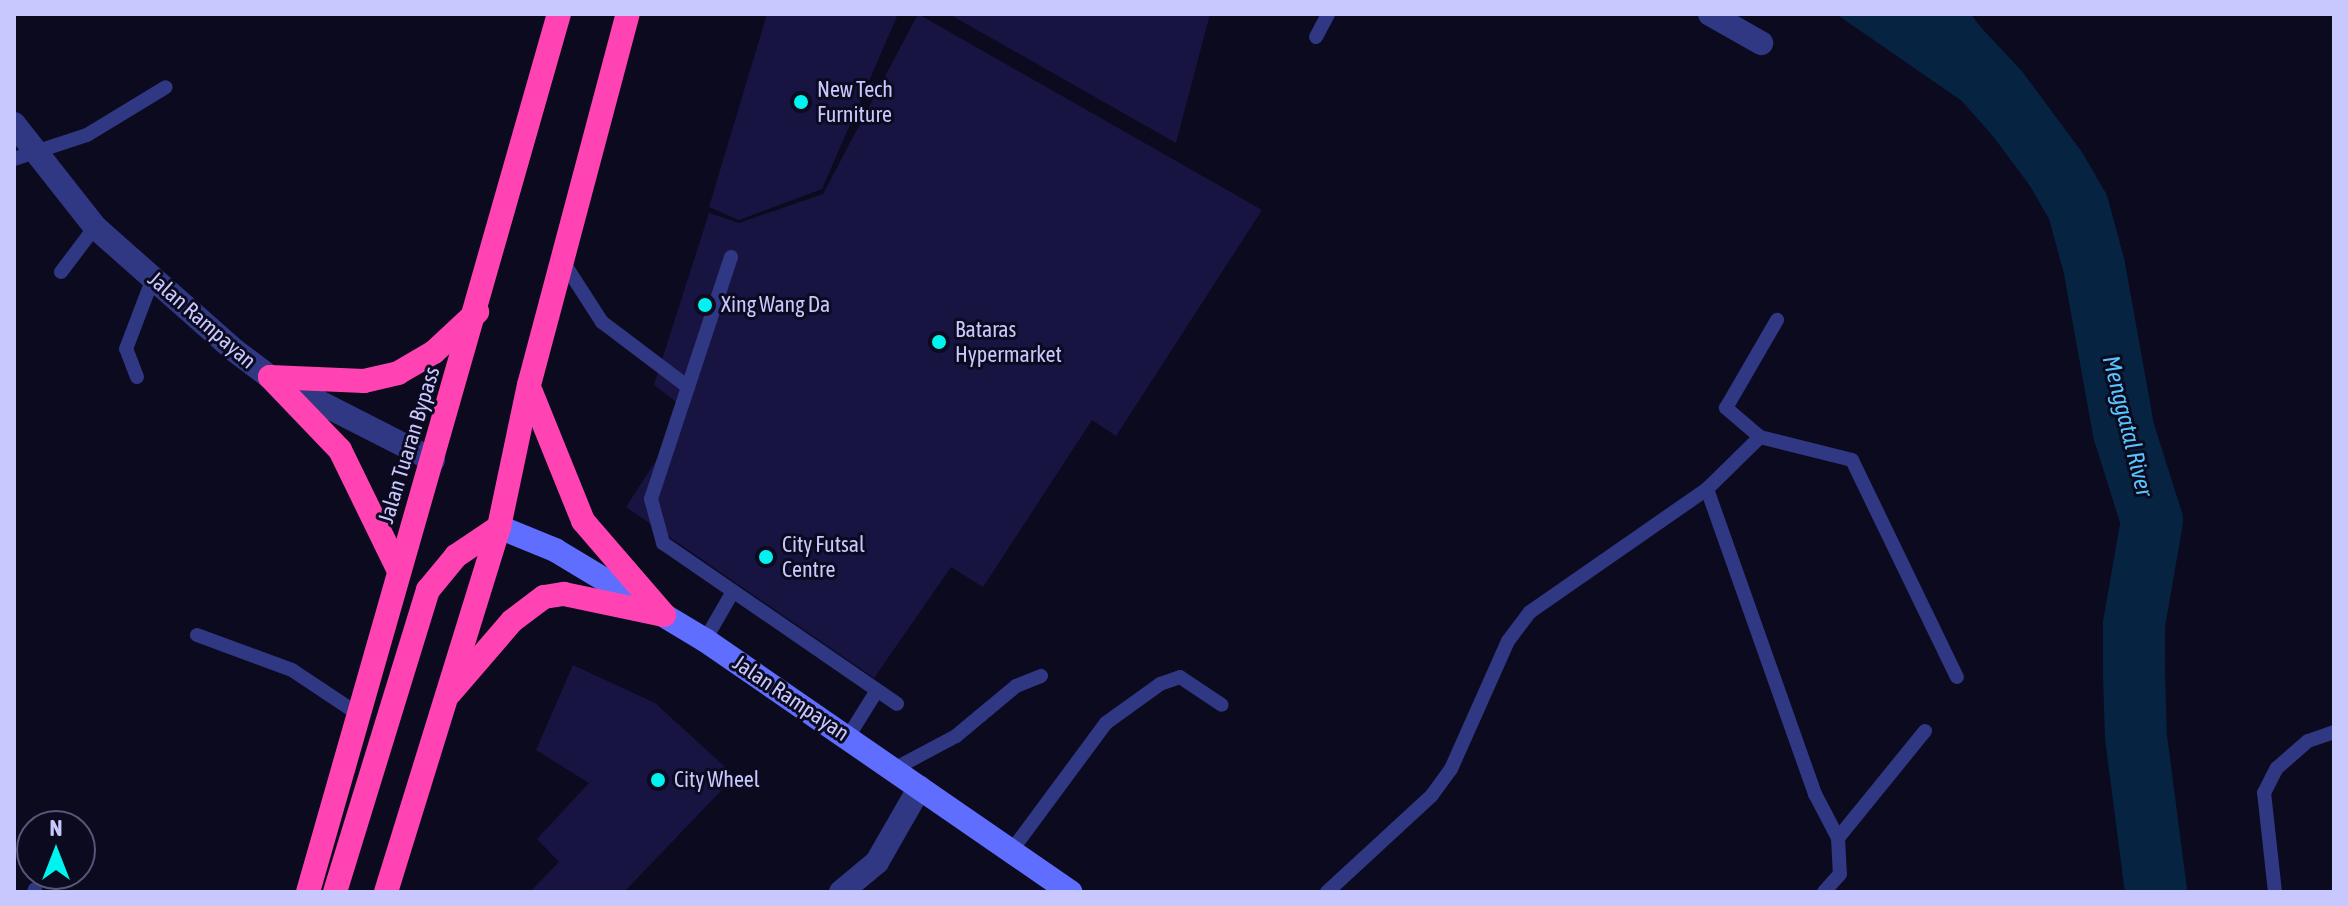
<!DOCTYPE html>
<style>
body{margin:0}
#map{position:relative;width:2348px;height:906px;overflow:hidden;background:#0b0a1f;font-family:"Asap Condensed",sans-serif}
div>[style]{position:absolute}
.water>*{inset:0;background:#062342}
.river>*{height:62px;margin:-31px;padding:0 31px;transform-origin:31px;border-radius:31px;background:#062342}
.building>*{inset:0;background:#181442}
.lane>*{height:14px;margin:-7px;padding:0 7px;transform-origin:7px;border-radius:7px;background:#303783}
.street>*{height:24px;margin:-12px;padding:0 12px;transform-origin:12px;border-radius:12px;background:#303783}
.secondary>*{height:24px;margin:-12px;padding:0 12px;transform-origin:12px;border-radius:12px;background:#5f6eff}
.highway>*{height:24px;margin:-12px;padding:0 12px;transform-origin:12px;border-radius:12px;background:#ff43b3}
.dots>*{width:22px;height:22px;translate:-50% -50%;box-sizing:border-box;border:4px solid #0b0a1f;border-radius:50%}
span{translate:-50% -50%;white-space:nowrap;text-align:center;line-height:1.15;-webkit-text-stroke:6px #0b0a1f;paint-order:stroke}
.poi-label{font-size:22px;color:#c8c8ff}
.left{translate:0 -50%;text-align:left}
.street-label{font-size:22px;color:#c8c8ff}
.water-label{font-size:24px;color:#56c5ff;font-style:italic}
.frame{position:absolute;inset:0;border:16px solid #c8c8ff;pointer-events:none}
.north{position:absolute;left:16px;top:810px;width:80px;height:80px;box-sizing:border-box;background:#0b0a1f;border:2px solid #575679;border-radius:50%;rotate:0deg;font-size:22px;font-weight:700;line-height:32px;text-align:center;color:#c8c8ff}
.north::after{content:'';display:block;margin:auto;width:28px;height:36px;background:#00f3ee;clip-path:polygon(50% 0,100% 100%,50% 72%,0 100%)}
</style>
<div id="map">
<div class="water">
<div style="clip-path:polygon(1836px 14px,1971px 14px,2075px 158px,2036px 185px,1962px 101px)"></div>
</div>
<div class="river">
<div style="left:1926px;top:14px;width:105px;rotate:46.9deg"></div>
<div style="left:1998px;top:91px;width:97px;rotate:53.4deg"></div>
<div style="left:2056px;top:169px;width:44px;rotate:59.9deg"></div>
<div style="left:2078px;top:207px;width:61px;rotate:74.8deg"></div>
<div style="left:2094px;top:266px;width:169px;rotate:79.8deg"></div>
<div style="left:2124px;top:432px;width:93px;rotate:72.5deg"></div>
<div style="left:2152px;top:521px;width:105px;rotate:99.9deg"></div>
<div style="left:2134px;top:624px;width:50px;rotate:90deg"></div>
<div style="left:2134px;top:674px;width:63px;rotate:88.2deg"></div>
<div style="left:2136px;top:737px;width:156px;rotate:82.6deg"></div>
</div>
<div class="building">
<div style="clip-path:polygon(767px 14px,898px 14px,822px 189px,739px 220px,709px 207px)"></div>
<div style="clip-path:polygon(918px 14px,1262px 210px,1116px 436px,1092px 420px,983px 587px,951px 567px,874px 678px,626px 507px,688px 411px,654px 385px,709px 213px,739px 223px,823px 194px)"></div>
<div style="clip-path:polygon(949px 14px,1210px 14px,1176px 143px)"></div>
<div style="clip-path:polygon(573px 665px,655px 703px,735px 776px,624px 892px,530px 892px,559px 862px,537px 839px,589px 783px,536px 750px)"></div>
</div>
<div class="lane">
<div style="left:1316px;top:37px;width:26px;rotate:-62deg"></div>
<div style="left:14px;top:159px;width:77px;rotate:-18.2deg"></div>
<div style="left:87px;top:135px;width:92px;rotate:-31.3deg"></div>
<div style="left:731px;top:257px;width:255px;rotate:108.3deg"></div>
<div style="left:651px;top:499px;width:46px;rotate:74.7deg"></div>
<div style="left:663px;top:543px;width:284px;rotate:34.5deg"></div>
<div style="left:562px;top:260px;width:74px;rotate:57.2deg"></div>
<div style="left:602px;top:322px;width:108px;rotate:37.1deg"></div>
<div style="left:61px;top:272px;width:56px;rotate:-52.9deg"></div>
<div style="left:137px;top:377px;width:30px;rotate:-111deg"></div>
<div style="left:126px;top:349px;width:76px;rotate:-69.2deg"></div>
<div style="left:1760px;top:437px;width:95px;rotate:14deg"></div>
<div style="left:1852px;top:460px;width:241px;rotate:64.2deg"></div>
<div style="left:1707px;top:489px;width:324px;rotate:70.5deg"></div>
<div style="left:1815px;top:794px;width:50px;rotate:62.4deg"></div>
<div style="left:1838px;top:838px;width:36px;rotate:87deg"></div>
<div style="left:1840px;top:874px;width:24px;rotate:132deg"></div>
<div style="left:197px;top:635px;width:101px;rotate:20.2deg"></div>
<div style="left:292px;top:670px;width:76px;rotate:33.7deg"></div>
<div style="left:705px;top:640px;width:54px;rotate:-60.1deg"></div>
<div style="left:848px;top:737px;width:53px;rotate:-58.1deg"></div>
<div style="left:894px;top:769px;width:70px;rotate:-28deg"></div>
<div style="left:956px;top:736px;width:78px;rotate:-39.8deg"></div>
<div style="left:1016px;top:686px;width:27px;rotate:-22deg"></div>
<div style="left:1838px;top:838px;width:138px;rotate:-50.9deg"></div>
<div style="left:1012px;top:850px;width:158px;rotate:-53.5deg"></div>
<div style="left:1106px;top:723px;width:67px;rotate:-35.8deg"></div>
<div style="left:1160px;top:684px;width:21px;rotate:-19deg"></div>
<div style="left:1180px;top:677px;width:50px;rotate:33.7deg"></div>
<div style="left:34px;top:892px;width:3px;rotate:-72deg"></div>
<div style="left:1327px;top:892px;width:143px;rotate:-42.7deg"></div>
<div style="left:1432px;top:795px;width:32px;rotate:-54deg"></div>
<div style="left:1451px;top:769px;width:140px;rotate:-66deg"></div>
<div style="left:1508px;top:641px;width:36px;rotate:-53deg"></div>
<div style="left:1530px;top:612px;width:216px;rotate:-34.8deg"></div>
<div style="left:1707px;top:489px;width:74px;rotate:-44.5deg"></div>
<div style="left:1760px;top:437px;width:45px;rotate:-139.5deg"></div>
<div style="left:1726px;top:408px;width:102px;rotate:-59.9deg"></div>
<div style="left:2275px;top:892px;width:100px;rotate:-96.3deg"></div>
<div style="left:2264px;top:793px;width:28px;rotate:-63deg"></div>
<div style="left:2277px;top:768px;width:41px;rotate:-41.1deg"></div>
<div style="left:2308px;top:741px;width:28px;rotate:-19deg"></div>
</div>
<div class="street">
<div style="left:1710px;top:14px;width:59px;rotate:29.6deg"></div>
<div style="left:14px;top:124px;width:131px;rotate:51.8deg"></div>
<div style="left:95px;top:227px;width:186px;rotate:41.5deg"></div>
<div style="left:234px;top:350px;width:45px;rotate:36.9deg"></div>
<div style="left:270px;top:377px;width:183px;rotate:27deg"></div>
<div style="left:841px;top:892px;width:47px;rotate:-39.8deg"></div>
<div style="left:877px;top:862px;width:86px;rotate:-60.2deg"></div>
</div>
<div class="secondary">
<div style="left:499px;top:527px;width:61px;rotate:22.3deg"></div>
<div style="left:555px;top:550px;width:175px;rotate:31deg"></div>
<div style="left:705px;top:640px;width:444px;rotate:34.6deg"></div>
</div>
<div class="highway">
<div style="left:270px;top:377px;width:101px;rotate:46.2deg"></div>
<div style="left:340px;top:450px;width:132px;rotate:64deg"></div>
<div style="left:270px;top:377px;width:94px;rotate:2.4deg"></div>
<div style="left:364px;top:381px;width:35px;rotate:-13deg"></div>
<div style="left:398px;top:373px;width:42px;rotate:-30.3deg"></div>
<div style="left:434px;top:352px;width:59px;rotate:-42.9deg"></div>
<div style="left:531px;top:392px;width:139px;rotate:68deg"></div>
<div style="left:583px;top:521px;width:124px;rotate:49.2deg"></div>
<div style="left:450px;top:693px;width:95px;rotate:-49.3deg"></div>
<div style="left:512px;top:621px;width:40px;rotate:-37deg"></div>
<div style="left:544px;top:597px;width:20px;rotate:-9deg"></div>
<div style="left:564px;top:594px;width:102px;rotate:11.9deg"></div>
<div style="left:308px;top:892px;width:913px;rotate:-74.05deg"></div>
<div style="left:335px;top:892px;width:316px;rotate:-72.9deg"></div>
<div style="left:428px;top:590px;width:44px;rotate:-50.5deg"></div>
<div style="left:456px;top:556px;width:52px;rotate:-34deg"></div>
<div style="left:386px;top:892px;width:382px;rotate:-72.8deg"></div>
<div style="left:499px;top:527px;width:145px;rotate:-78.1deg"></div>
<div style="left:529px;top:385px;width:384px;rotate:-75.1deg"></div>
</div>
<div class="dots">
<div style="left:801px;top:102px;background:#00f3ee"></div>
<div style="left:705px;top:305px;background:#00f3ee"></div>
<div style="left:939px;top:342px;background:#00f3ee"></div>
<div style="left:766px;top:557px;background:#00f3ee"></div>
<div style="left:658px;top:780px;background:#00f3ee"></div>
</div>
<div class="poi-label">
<span class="left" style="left:817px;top:102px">New Tech<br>Furniture</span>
<span class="left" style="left:721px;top:305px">Xing Wang Da</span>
<span class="left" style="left:955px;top:342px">Bataras<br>Hypermarket</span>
<span class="left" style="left:782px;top:557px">City Futsal<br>Centre</span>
<span class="left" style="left:674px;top:780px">City Wheel</span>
</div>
<div class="street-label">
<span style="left:202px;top:320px;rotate:41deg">Jalan Rampayan</span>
<span style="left:409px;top:445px;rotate:-73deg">Jalan Tuaran Bypass</span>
<span style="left:791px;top:698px;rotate:34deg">Jalan Rampayan</span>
</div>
<div class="water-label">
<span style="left:2128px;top:426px;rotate:76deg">Menggatal River</span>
</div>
<div class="frame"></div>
<div class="north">N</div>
</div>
